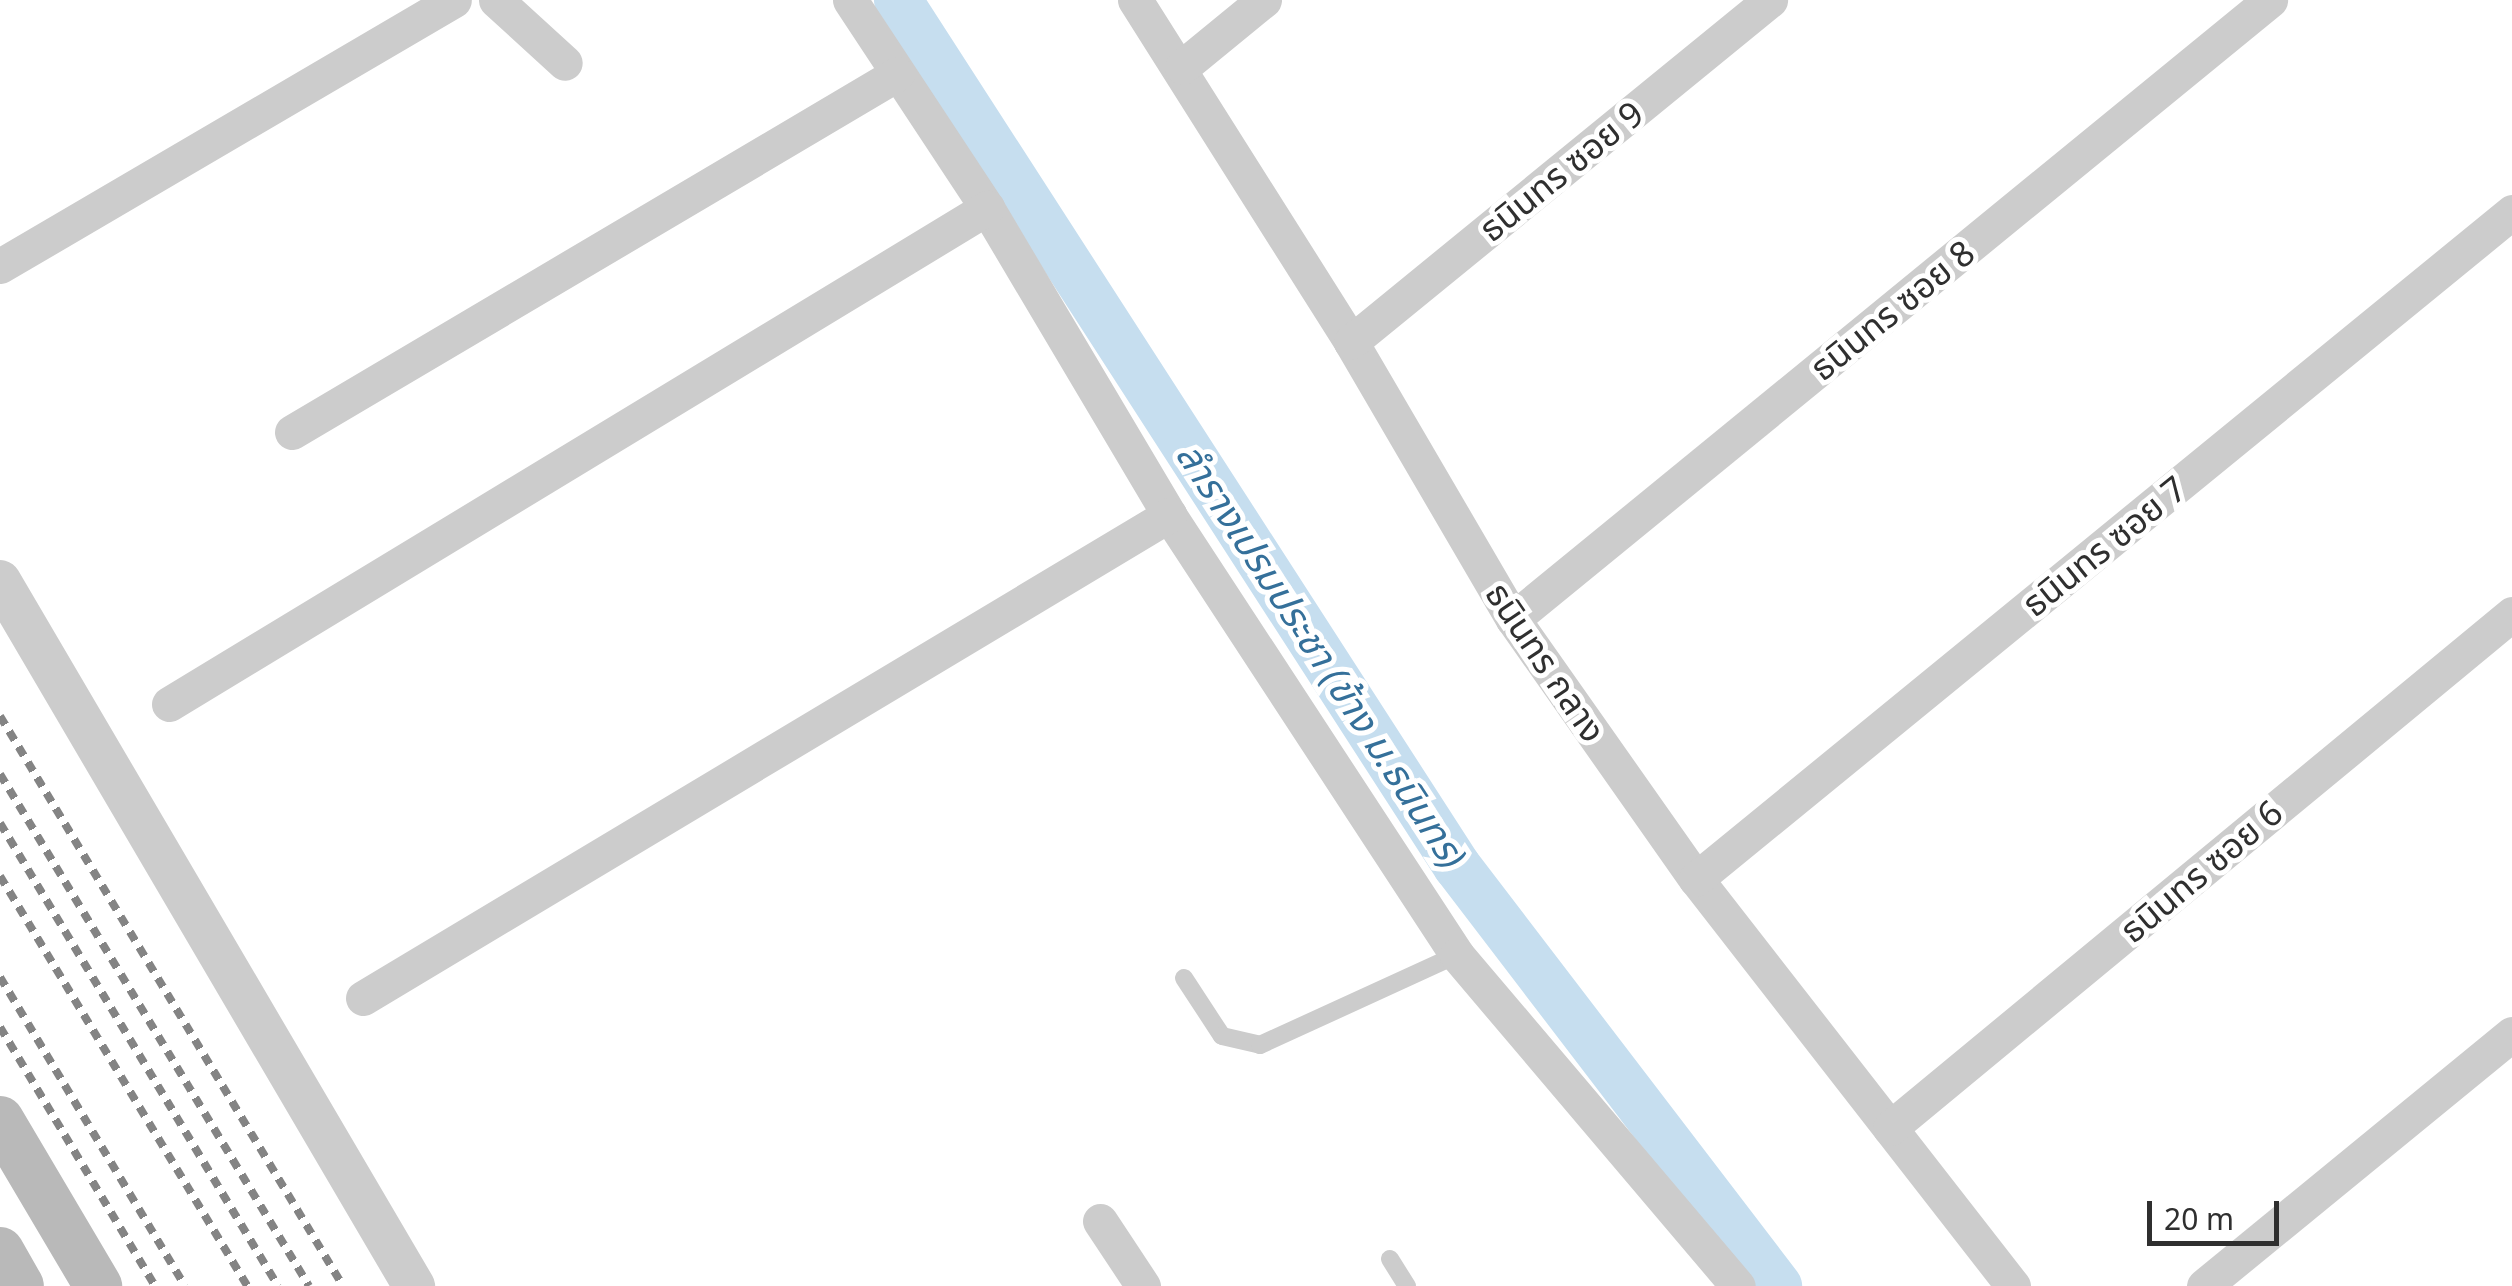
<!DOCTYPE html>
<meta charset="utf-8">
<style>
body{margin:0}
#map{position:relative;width:2512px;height:1286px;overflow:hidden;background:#fff;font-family:"Noto Sans","Noto Sans Thai",sans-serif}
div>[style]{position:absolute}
.canal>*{height:48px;margin:-24px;padding:0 24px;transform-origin:24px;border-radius:24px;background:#c6deef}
.service>*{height:18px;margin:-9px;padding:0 9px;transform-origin:9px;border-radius:9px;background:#ccc}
.minor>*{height:35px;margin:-17.5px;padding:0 17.5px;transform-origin:17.5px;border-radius:17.5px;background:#ccc}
.tertiary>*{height:42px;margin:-21px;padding:0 21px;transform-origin:21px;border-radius:21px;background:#ccc}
.secondary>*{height:48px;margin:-24px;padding:0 24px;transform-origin:24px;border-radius:24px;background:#b9b9b9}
.rail>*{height:8px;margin-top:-4px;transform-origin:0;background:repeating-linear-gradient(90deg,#848484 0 10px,transparent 0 18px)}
span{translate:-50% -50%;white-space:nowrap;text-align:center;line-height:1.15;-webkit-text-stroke:10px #fff;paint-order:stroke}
.street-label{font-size:35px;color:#2f2f2f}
.water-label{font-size:38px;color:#35709a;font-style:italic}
.scale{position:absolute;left:2147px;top:1201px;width:132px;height:45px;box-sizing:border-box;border:5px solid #2f2f2f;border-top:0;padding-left:12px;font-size:30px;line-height:35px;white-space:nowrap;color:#2f2f2f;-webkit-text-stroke:8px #fff;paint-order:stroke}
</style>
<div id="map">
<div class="canal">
<div style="left:898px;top:0;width:1031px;rotate:57.16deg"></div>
<div style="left:1457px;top:866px;width:529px;rotate:52.61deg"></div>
</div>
<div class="service">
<div style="left:1184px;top:978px;width:69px;rotate:56.8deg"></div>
<div style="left:1222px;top:1036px;width:39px;rotate:13deg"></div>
<div style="left:1260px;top:1045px;width:217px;rotate:-24.6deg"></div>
<div style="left:1390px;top:1259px;width:32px;rotate:58deg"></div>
</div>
<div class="minor">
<div style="left:496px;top:0;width:93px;rotate:42.4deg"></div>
<div style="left:850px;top:0;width:249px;rotate:56.6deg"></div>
<div style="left:987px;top:208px;width:357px;rotate:59.3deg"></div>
<div style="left:1169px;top:515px;width:526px;rotate:56.79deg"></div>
<div style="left:1457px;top:955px;width:434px;rotate:49.7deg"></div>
<div style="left:1135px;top:0;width:404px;rotate:57.7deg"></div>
<div style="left:1351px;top:342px;width:321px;rotate:59.7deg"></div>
<div style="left:1513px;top:619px;width:318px;rotate:54.9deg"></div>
<div style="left:1696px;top:879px;width:516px;rotate:52.09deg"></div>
<div style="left:1182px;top:67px;width:106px;rotate:-39.3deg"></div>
<div style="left:0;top:266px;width:526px;rotate:-30.37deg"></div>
<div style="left:1351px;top:342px;width:541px;rotate:-39.22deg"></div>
<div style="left:292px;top:432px;width:703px;rotate:-30.61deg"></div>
<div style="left:1513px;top:619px;width:978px;rotate:-39.27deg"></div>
<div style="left:169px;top:704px;width:957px;rotate:-31.23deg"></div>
<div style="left:1696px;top:879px;width:1054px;rotate:-39.26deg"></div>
<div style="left:363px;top:998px;width:940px;rotate:-30.93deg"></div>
<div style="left:1890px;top:1128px;width:807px;rotate:-39.57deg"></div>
<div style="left:1100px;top:1221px;width:78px;rotate:56.5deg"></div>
<div style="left:2204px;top:1286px;width:398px;rotate:-39.3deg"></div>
</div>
<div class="tertiary">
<div style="left:0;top:581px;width:818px;rotate:59.58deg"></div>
</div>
<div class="secondary">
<div style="left:0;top:1120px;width:193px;rotate:59.4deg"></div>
<div style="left:0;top:1251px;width:40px;rotate:60.3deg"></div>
</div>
<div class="rail">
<div style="left:0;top:716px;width:665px;rotate:58.96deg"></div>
<div style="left:0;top:774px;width:598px;rotate:58.89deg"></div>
<div style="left:0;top:823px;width:540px;rotate:59.02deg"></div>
<div style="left:0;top:876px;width:479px;rotate:58.9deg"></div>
<div style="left:0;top:977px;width:360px;rotate:59.1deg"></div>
<div style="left:0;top:1027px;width:302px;rotate:59.1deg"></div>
</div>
<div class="street-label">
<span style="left:1561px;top:171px;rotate:-39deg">ธนินทร ซอย 9</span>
<span style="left:1892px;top:310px;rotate:-39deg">ธนินทร ซอย 8</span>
<span style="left:2104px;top:546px;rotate:-39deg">ธนินทร ซอย 7</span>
<span style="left:1546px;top:662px;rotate:56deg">ธนินทร กลาง</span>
<span style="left:2201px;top:871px;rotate:-40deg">ธนินทร ซอย 6</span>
</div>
<div class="water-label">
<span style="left:1322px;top:655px;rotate:57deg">ลำรางเปรมประชา (ข้าง ม.ธนินทร)</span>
</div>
<div class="scale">20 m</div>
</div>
